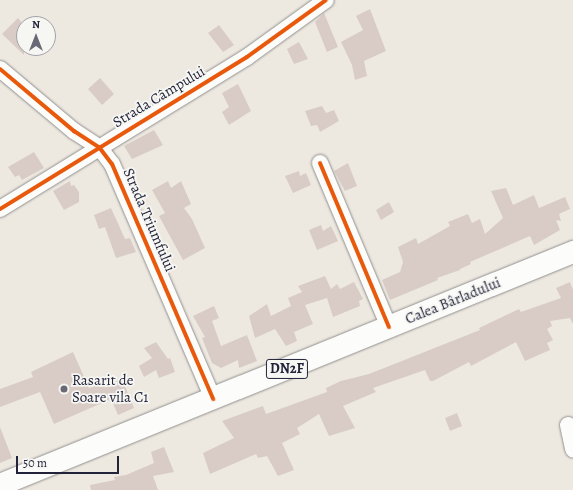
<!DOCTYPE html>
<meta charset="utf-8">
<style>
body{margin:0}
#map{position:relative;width:573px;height:490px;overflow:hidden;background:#ede9e0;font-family:Alegreya,serif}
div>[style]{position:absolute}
.building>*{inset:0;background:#d9ccc7}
.roads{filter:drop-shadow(0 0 1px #928f8f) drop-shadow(0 0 1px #928f8f)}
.street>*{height:16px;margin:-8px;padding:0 8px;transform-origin:8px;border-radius:8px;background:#fcfcfa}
.primary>*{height:22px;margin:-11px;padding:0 11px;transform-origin:11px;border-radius:11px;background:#fcfcfa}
.cycleway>*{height:4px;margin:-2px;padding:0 2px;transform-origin:2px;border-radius:2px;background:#e8590c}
.dots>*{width:11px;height:11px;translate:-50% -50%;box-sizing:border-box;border:2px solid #f6f6f2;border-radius:50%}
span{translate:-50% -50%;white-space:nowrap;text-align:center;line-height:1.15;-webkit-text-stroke:3.5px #f6f6f2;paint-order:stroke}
.shield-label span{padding:1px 3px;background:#f6f6f2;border:1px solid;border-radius:3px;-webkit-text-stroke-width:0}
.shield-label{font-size:14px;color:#22223b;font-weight:700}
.street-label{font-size:15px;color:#22223b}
.poi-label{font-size:15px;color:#22223b}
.left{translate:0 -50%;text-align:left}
.north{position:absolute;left:16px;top:16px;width:40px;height:40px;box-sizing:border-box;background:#f6f6f2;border:1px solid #a1a1a9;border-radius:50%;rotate:0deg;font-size:11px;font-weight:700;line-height:16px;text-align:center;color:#22223b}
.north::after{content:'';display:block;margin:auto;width:14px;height:18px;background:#696875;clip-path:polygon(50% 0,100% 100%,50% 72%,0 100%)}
.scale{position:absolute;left:16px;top:456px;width:103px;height:18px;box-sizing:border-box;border:2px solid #22223b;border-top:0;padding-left:5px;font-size:12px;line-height:14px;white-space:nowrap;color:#22223b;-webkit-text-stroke:3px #f6f6f2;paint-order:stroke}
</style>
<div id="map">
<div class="building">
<div style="clip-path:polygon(370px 9px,386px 51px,364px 61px,367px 76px,355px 80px,352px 65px,341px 42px,363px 30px,356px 16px)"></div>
<div style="clip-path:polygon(324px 13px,338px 47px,327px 52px,315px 22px)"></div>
<div style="clip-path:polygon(18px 18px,24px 25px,24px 55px,2px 34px)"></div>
<div style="clip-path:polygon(219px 25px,234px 45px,223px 52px,208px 33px)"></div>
<div style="clip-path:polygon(299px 42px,308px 59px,294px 64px,287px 49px)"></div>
<div style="clip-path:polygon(100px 78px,114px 94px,102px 105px,88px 89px)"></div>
<div style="clip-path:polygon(238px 84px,251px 111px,229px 125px,222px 112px,229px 107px,222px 93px)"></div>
<div style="clip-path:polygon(322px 106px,326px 113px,334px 110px,339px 121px,320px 132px,317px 125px,311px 126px,305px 111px)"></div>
<div style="clip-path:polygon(154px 130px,163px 145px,132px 159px,124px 146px)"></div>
<div style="clip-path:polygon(34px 152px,44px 168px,22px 180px,19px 175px,15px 177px,8px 167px)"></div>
<div style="clip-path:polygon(348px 163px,357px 186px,345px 191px,334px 171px)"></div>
<div style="clip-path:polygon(299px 171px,300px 176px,306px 173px,311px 185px,293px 193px,285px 176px)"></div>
<div style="clip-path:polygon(70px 181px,71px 186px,74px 185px,79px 192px,79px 202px,64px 210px,53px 191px)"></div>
<div style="clip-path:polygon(168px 181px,171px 188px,181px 181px,191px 204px,184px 208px,192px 219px,205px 248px,183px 260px,159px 216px,165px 213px,152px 190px)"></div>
<div style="clip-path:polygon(506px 188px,513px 205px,534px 195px,539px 208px,565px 197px,570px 209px,559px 214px,561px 221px,556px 220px,560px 230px,534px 245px,530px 236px,470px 262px,471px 264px,460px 269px,460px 270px,437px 278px,438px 280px,390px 300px,382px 280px,400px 272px,403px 262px,398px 247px,416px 238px,418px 244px,450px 226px,448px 222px,468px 214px,472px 223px,480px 219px,485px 234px,503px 218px,491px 191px)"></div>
<div style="clip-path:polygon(389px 202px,394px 212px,381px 220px,376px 210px)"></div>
<div style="clip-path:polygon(111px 208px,125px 239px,130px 238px,136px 252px,116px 258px,105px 227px,99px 229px,94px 215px)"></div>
<div style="clip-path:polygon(321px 225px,323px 231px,331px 226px,338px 241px,317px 250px,309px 230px)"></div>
<div style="clip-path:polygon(325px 276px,331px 289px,337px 284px,340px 289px,354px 282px,363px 299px,359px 301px,360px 306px,333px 317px,327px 298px,305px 305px,313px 324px,294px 332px,297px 341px,286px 346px,275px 329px,255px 338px,249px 316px,267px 304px,271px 316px,291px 306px,288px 298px,302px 292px,298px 286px)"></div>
<div style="clip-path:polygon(570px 282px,573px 290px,573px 324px,570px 318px,550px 321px,552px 326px,547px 329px,553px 340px,547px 343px,550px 350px,525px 361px,516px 342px,471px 366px,469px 362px,433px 381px,430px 381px,425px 370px,373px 388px,376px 392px,343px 406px,355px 428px,329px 436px,319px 414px,297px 428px,300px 434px,282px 443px,294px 470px,278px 476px,267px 456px,258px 458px,256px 454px,210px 474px,203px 453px,234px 438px,222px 421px,263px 406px,266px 414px,327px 392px,326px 388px,341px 381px,369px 374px,480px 330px,479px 328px,519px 309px,521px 312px,561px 298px,556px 288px)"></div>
<div style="clip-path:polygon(214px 306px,219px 318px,212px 321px,221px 346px,247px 335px,257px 361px,239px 368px,238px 360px,221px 368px,212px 363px,202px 338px,205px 337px,193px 316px)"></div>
<div style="clip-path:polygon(156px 342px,168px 359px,170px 358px,175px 372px,159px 378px,156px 370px,144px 377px,139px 366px,152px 358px,144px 348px)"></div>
<div style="clip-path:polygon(73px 352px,89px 388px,122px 379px,134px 408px,118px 415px,111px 399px,54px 424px,40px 392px,0 407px,0 389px,33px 377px,31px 372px)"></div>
<div style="clip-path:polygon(457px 413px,462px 426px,450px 431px,445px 418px)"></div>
<div style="clip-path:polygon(0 427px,12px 458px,0 463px)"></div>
<div style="clip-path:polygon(164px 447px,174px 472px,153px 476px,158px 490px,91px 490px,90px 485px,115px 480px,114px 477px,126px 475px,154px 463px,151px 452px)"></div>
</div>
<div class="roads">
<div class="street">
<div style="left:0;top:69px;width:97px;rotate:40deg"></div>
<div style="left:74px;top:131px;width:30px;rotate:33deg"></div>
<div style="left:99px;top:147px;width:21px;rotate:53deg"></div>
<div style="left:112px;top:164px;width:256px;rotate:66.7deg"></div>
<div style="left:320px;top:163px;width:178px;rotate:67.2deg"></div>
<div style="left:0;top:209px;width:290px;rotate:-31.6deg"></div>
<div style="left:247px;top:57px;width:97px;rotate:-35.8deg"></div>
<div style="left:568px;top:425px;width:25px;rotate:78deg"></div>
</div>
<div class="primary">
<div style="left:0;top:485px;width:619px;rotate:-22.13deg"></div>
</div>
</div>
<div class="cycleway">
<div style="left:0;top:69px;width:97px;rotate:40deg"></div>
<div style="left:74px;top:131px;width:30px;rotate:33deg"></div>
<div style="left:99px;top:147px;width:21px;rotate:53deg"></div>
<div style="left:112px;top:164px;width:256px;rotate:66.7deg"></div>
<div style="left:320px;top:163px;width:178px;rotate:67.2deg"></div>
<div style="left:0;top:209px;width:290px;rotate:-31.6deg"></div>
<div style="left:247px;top:57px;width:97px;rotate:-35.8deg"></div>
</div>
<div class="dots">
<div style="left:64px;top:389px;background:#696875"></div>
</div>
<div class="shield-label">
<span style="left:287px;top:369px">DN2F</span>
</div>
<div class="street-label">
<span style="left:159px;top:97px;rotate:-31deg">Strada Câmpului</span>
<span style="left:149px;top:220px;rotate:67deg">Strada Triumfului</span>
<span style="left:453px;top:301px;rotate:-22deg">Calea Bârladului</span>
</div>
<div class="poi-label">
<span class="left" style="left:72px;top:389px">Rasarit de<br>Soare vila C1</span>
</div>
<div class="north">N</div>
<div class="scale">50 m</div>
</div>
